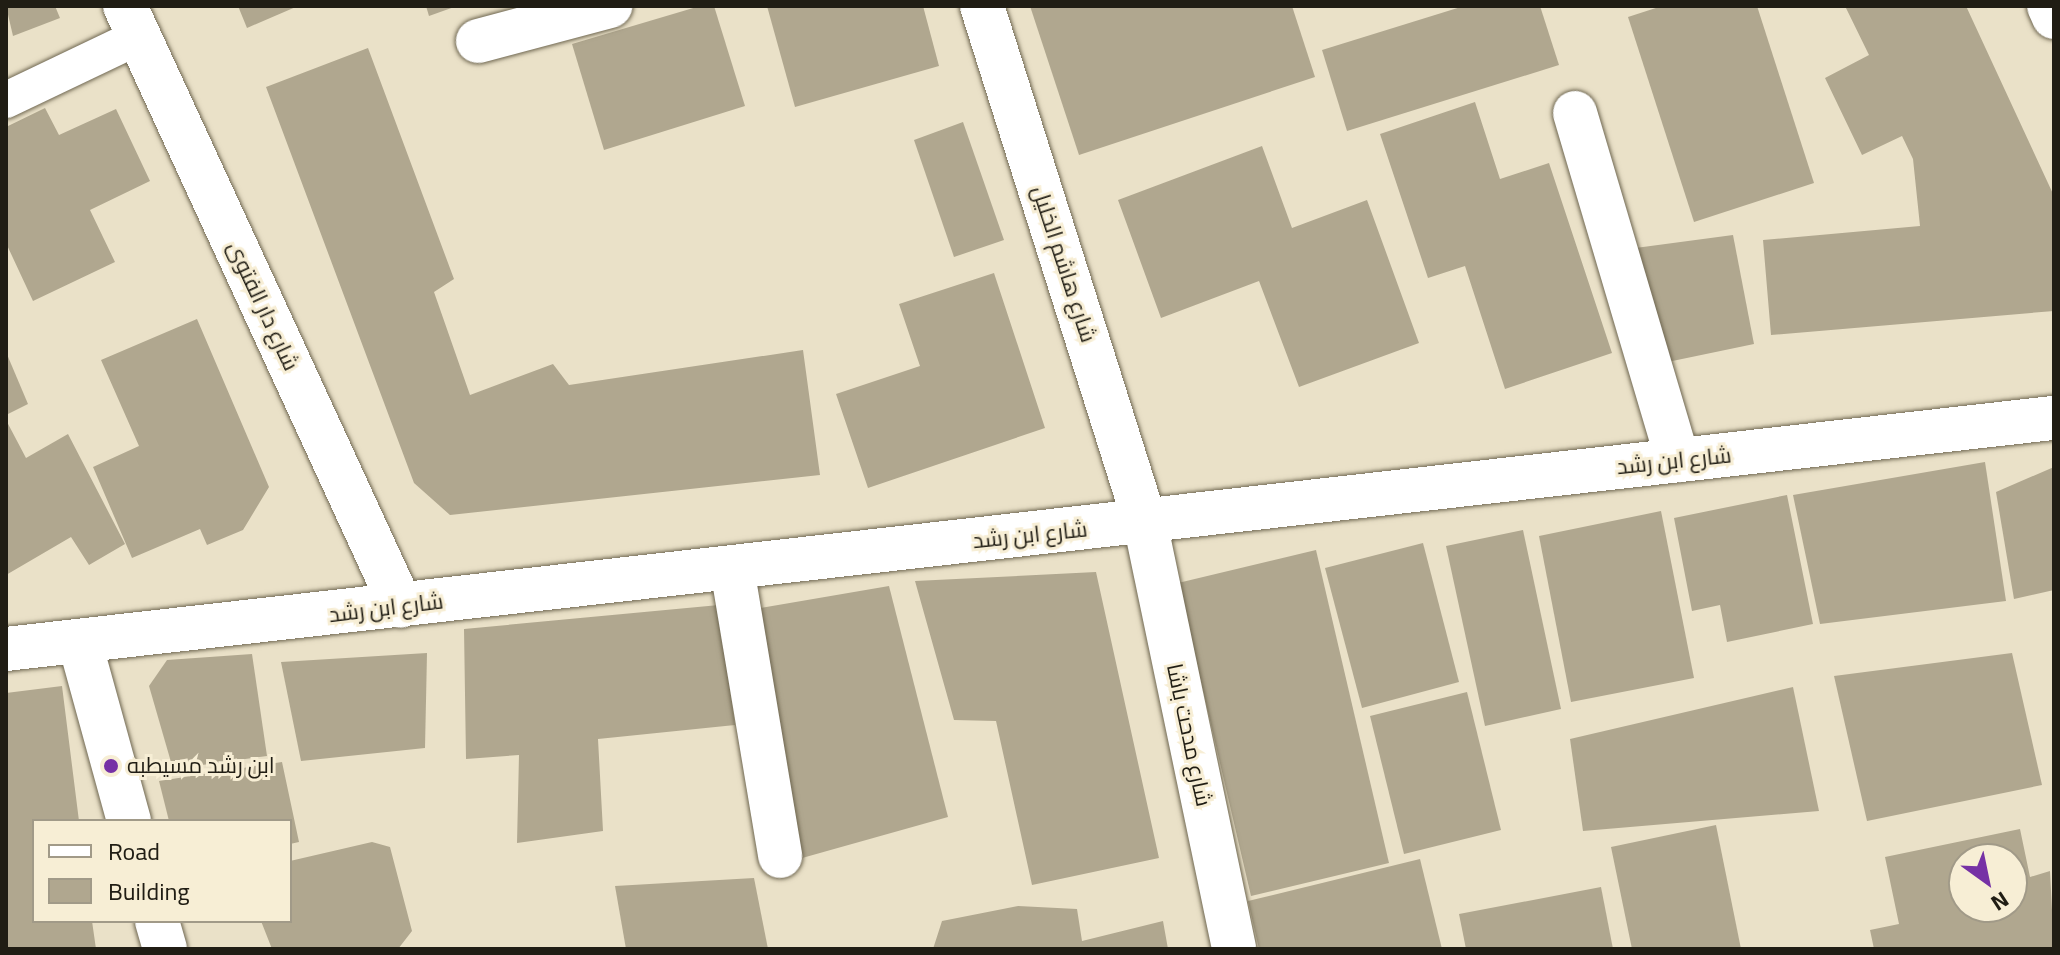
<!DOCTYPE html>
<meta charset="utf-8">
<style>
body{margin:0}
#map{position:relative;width:2060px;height:955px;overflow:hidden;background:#eae1c8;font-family:Georgia,Cairo,serif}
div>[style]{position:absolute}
.building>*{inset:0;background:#b0a78f}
.roads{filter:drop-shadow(0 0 2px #6f6751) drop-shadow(0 0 2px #6f6751)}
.service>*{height:36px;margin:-18px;padding:0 18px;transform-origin:18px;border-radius:18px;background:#fff}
.minor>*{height:44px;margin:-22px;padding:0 22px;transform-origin:22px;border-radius:22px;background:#fff}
.dots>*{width:22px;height:22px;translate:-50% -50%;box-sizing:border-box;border:4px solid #f7eed5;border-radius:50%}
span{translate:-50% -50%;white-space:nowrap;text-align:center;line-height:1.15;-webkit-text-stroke:6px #f7eed5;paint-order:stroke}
.street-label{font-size:22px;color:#201d14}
.poi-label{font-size:22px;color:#201d14}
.left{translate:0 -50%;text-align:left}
.frame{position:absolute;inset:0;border:8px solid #201d14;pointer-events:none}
.legend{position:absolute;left:32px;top:819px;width:260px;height:104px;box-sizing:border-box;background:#f7eed5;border:2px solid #a19a88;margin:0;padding:10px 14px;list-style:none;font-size:24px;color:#201d14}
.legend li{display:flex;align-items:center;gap:16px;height:40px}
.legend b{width:40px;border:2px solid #a19a88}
.north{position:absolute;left:1948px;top:843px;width:80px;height:80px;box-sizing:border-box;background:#f7eed5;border:2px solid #a19a88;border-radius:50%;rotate:147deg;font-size:22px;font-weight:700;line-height:32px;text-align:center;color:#201d14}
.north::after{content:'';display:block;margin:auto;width:28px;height:36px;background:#7631a5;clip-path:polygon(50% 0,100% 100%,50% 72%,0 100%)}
</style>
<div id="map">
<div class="building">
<div style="clip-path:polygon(6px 6px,55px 6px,60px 18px,13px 36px)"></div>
<div style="clip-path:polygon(238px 6px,298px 6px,247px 28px)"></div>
<div style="clip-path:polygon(426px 6px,457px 6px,429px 16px)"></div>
<div style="clip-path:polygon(700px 6px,714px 6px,745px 106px,604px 150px,572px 44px)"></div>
<div style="clip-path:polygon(767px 6px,923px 6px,939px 66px,795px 107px)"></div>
<div style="clip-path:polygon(1030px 6px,1292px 6px,1315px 77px,1079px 155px)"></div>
<div style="clip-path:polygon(1464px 6px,1540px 6px,1559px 65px,1347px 131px,1322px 50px)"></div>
<div style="clip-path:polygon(1662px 6px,1757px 6px,1814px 183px,1694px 222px,1628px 17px)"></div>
<div style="clip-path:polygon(1845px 6px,1966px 6px,2054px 196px,2054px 311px,1771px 335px,1763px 240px,1920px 226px,1913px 159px,1902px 136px,1862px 155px,1825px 78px,1869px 55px)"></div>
<div style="clip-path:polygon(368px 48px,454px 279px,434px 292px,470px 395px,553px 364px,569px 385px,803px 350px,820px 475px,450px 515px,414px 483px,266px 87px)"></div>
<div style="clip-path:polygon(1475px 102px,1500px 179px,1549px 163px,1612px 353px,1505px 389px,1465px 266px,1428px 278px,1380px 134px)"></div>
<div style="clip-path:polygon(45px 108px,59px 135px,116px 109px,150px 181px,90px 210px,115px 262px,33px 301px,6px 243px,6px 127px)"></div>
<div style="clip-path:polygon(963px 122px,1004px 240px,954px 257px,914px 140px)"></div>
<div style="clip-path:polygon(1262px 146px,1292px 228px,1367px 200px,1419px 343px,1299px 387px,1259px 281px,1161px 318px,1118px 200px)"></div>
<div style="clip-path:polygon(1733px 235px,1754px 344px,1658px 364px,1628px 249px)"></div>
<div style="clip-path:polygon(994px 273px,1045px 428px,868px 488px,836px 394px,920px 366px,899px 304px)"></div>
<div style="clip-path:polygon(197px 319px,269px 487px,243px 530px,207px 545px,200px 529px,132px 558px,93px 467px,139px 446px,101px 360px)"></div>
<div style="clip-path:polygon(6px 352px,28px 404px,6px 415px)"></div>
<div style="clip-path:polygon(6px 420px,26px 458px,68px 434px,125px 544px,89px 565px,71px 537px,6px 575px)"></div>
<div style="clip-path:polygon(1985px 462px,2006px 601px,1820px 624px,1793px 495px)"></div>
<div style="clip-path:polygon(2054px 467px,2054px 590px,2014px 599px,1996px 492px)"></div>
<div style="clip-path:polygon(1787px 495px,1813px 624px,1727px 642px,1720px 605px,1692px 611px,1674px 518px)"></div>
<div style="clip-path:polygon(1661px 511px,1694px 678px,1571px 702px,1539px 536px)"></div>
<div style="clip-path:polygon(1523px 530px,1561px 709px,1485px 726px,1446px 546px)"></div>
<div style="clip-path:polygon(1423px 543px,1459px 682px,1362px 708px,1325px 568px)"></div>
<div style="clip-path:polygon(1316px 550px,1389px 863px,1251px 896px,1178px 583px)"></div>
<div style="clip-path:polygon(1096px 572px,1159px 858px,1032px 885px,996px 721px,954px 720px,915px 581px)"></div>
<div style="clip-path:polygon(889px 586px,948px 817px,795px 860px,755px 609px)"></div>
<div style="clip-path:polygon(719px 605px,735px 725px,598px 739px,603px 831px,517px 843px,519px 755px,466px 759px,464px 629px)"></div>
<div style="clip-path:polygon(427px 653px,425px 748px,301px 761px,281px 662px)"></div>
<div style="clip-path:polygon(2012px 653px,2042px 785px,1867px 821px,1834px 676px)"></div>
<div style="clip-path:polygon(252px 654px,267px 756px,173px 769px,149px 686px,167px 660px)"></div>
<div style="clip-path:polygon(62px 686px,79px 821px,34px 821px,34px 921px,92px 921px,96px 949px,6px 949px,6px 693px)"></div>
<div style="clip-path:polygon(1793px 687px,1819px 811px,1583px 831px,1570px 739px)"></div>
<div style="clip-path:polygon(1467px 692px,1501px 830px,1404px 854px,1370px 716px)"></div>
<div style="clip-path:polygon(282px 762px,299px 842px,290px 844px,290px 821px,169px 821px,159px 781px)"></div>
<div style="clip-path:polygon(1716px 825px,1741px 949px,1632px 949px,1611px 847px)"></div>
<div style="clip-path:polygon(evenodd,2020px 829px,2030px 877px,2050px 871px,2054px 949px,1874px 949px,1870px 930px,1899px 924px,1885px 857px,2020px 829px,1964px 859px,2012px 859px,2012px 907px,1964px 907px,1964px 859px)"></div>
<div style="clip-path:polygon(372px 842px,390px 847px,412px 931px,398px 949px,272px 949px,261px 921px,290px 921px,290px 861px)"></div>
<div style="clip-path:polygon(1420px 859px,1442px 949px,1259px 949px,1248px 901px)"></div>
<div style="clip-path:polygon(754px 878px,768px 949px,626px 949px,615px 886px)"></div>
<div style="clip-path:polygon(1601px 887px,1613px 949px,1466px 949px,1459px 914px)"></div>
<div style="clip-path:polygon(1018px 906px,1077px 909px,1082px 941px,1163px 921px,1168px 949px,933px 949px,942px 921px)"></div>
</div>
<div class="roads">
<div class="service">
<div style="left:6px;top:100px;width:148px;rotate:-25.5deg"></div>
</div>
<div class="minor">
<div style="left:125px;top:6px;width:660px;rotate:65.3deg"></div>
<div style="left:982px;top:6px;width:541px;rotate:72.47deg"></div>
<div style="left:1145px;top:522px;width:436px;rotate:78.2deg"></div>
<div style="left:2049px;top:6px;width:12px;rotate:66deg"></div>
<div style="left:478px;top:41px;width:137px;rotate:-14.9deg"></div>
<div style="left:1575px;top:113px;width:362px;rotate:73.5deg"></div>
<div style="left:732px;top:568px;width:292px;rotate:80.5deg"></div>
<div style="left:80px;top:643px;width:185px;rotate:74.6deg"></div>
<div style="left:6px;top:649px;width:2061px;rotate:-6.44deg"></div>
<div style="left:157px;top:921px;width:29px;rotate:74deg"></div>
</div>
</div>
<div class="dots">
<div style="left:111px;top:766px;background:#7631a5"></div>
</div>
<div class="street-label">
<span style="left:1064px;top:264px;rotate:72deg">شارع هاشم الخليل</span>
<span style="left:263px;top:306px;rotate:65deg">شارع دار الفتوى</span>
<span style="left:1674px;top:461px;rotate:-6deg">شارع ابن رشد</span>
<span style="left:1030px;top:535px;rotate:-6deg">شارع ابن رشد</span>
<span style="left:386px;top:608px;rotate:-7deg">شارع ابن رشد</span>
<span style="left:1189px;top:735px;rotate:78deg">شارع مدحت باشا</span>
</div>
<div class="poi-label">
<span class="left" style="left:127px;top:766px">ابن رشد مسيطبه</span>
</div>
<div class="frame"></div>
<ul class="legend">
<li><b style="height:10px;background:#fff"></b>Road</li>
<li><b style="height:22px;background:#b0a78f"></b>Building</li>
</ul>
<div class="north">N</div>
</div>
